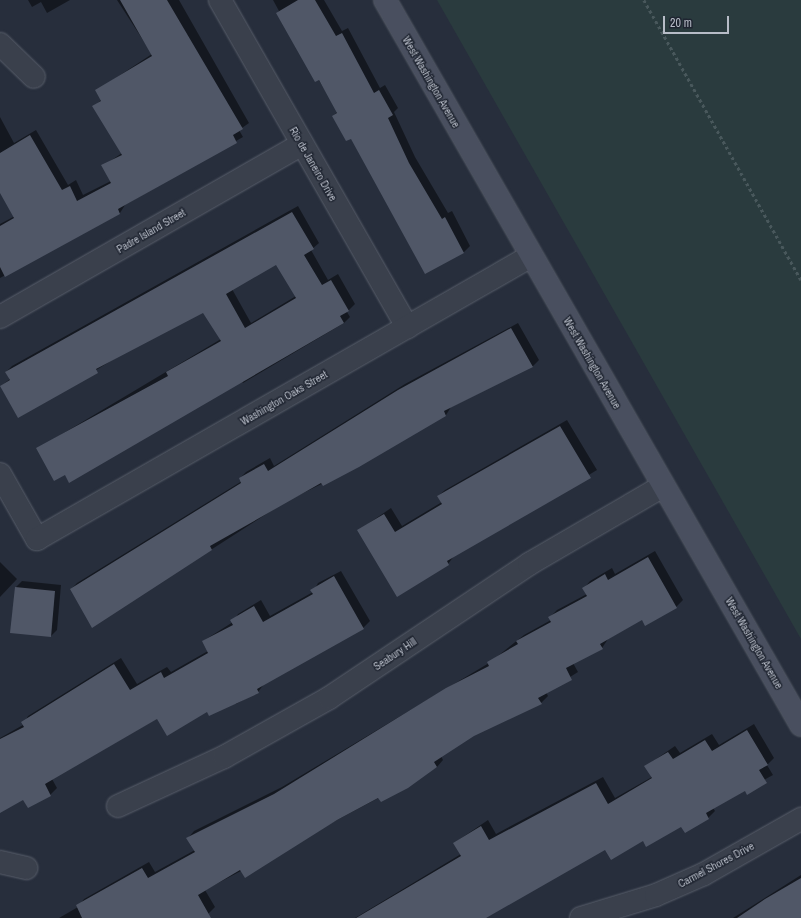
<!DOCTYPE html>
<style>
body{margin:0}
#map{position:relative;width:801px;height:918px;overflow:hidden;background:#272e3c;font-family:"Archivo Narrow",sans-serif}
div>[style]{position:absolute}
.green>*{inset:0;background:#2a3b3e}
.shadow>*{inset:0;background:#0007}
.building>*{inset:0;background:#505767}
.path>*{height:2.5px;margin-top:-1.25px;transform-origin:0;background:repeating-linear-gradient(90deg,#49585c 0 3px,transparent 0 6px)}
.roads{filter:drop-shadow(0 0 1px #585e6a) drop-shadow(0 0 1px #585e6a)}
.street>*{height:22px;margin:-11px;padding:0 11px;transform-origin:11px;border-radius:11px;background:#3a404c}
.secondary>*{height:22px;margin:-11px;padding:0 11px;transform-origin:11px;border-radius:11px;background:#494f5f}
span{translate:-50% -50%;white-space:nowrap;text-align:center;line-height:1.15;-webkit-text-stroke:3px #1f2531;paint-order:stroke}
.street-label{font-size:11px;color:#b7bcc7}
.scale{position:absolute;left:663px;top:16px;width:66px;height:18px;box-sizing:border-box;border:2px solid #b7bcc7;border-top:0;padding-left:5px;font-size:12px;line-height:14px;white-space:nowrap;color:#b7bcc7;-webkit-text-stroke:3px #1f2531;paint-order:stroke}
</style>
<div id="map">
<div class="green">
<div style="clip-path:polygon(437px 0,801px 0,801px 639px)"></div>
</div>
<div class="shadow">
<div style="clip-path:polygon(28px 0,70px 0,47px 13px,41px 2px,32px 7px)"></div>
<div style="clip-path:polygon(117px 0,179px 0,249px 123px,239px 130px,243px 137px,125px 205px,120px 213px,0 278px,0 224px,15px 216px,0 191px,0 117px,14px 143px,36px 130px,68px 185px,76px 180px,83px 195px,111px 181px,103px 166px,122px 153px,94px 107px,101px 100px,96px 91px,152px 54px)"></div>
<div style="clip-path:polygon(273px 0,324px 0,342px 31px,348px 28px,380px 88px,385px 85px,398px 108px,394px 112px,415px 157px,448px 213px,452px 211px,470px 246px,464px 252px,425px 273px,351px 137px,333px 116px,338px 111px,277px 13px,279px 11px)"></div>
<div style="clip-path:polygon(evenodd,298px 206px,319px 243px,311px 250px,328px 280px,338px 274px,355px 304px,347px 312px,350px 317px,344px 323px,243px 383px,241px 380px,65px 473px,37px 449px,221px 339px,204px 311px,147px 339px,19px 417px,1px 386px,10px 379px,6px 372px,12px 366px,298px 206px,277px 263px,296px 296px,251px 323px,232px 289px,277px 263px)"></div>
<div style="clip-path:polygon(518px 323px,539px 360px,533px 366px,451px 407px,446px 415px,358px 466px,285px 502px,93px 626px,71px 589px,77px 583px,242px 481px,240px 478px,246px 472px,270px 458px,274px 466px,405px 384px)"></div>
<div style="clip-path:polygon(567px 420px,597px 470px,454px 556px,448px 564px,359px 530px,391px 508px,402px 526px,442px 502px,438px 496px,445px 490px)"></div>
<div style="clip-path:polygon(655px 551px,683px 600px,676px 607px,646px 625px,642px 619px,608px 639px,602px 648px,573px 663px,578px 672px,546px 692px,548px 696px,541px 703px,474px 735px,441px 756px,443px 760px,437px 767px,205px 890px,215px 907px,208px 914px,200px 918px,59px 918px,78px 907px,84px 899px,149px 862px,155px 872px,195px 850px,188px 838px,194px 831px,282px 787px,489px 663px,524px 635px,551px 620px,550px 617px,557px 610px,587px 594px,584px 588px,590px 581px,612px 568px,615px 574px)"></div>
<div style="clip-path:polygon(0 562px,17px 579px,0 597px)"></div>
<div style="clip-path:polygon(341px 571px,370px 621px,363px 628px,264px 684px,258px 692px,236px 704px,234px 700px,207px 711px,158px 718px,52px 779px,57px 788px,50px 795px,23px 798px,0 812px,0 738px,23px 725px,28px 716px,121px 658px,137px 684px,167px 667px,171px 672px,208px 651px,203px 641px,233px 622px,238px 614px,261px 600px,270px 616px,313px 592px,318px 583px)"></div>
<div style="clip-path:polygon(22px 581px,61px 585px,57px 630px,51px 636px,16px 587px)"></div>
<div style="clip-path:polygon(754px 724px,774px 758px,767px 765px,773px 775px,713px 808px,715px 811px,708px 818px,605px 848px,479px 918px,355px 918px,461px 854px,454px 843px,488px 820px,496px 834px,603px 777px,615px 798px,652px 777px,646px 766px,675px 746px,680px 753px,712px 734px,719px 745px)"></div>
<div style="clip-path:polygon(801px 875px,801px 918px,733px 918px)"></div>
</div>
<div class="building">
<div style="clip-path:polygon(120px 0,167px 0,243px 129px,233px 135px,237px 143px,118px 209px,120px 214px,5px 277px,0 267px,0 226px,14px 218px,0 193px,0 153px,30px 135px,62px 190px,70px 186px,77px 201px,111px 183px,101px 165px,122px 155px,92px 106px,101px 101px,95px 90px,152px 56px)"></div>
<div style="clip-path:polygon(298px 0,315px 0,336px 36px,342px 33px,374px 93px,379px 90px,393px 115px,388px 118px,409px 163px,442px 219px,445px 217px,464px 253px,425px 274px,351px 139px,346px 141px,332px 116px,337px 113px,319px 80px,315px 82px,276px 13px)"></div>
<div style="clip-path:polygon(evenodd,292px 212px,314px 249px,304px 255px,322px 285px,331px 280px,349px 311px,340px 316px,344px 323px,69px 483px,65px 475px,54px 481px,36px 448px,168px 376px,166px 372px,221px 341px,203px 313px,96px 369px,98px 373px,18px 418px,0 386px,10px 380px,5px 372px,292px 212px,276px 265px,296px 298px,245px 328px,226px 294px,276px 265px)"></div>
<div style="clip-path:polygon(511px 328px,533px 367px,444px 411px,446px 416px,359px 467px,323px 486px,321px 483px,210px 546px,212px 550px,92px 628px,70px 589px,241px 483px,239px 478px,264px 464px,268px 471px,398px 390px)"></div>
<div style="clip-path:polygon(560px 426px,591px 478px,447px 561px,449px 565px,397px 597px,357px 530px,384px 514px,395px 532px,442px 504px,437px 496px)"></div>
<div style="clip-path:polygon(648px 557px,677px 608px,645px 626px,642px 620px,600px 644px,603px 649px,566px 668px,572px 680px,538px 698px,542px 704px,474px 736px,434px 762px,437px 767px,408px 788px,381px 802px,378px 798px,337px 820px,245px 878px,240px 870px,198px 895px,211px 918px,82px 918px,76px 905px,142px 868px,148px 878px,195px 852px,186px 838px,274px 794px,446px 688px,489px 666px,487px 662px,518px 644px,516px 641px,551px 622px,548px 617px,587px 596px,582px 588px,605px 574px,608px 580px)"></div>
<div style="clip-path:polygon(334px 576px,364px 629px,257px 689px,259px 693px,209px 716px,207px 712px,167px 736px,157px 719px,45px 784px,51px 796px,28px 808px,23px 800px,0 813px,0 739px,24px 727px,21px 722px,114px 664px,130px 690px,161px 672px,164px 678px,208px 653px,202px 641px,233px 625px,230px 620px,254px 606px,263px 622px,313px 594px,310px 590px)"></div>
<div style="clip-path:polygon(15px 587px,55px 591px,51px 637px,10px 633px)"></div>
<div style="clip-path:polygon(747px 730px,768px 765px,759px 770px,767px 783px,747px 795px,745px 791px,706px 813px,709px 819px,685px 833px,681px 827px,646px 847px,643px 841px,611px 860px,605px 850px,486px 918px,356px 918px,461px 856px,453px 843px,481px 826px,489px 840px,596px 783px,608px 804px,652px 778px,644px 766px,668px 752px,673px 759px,705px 740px,712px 751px)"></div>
<div style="clip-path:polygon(801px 878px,801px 918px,737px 918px,765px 899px)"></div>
</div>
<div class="path">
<div style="left:644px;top:0;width:321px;rotate:60.7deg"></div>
</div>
<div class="roads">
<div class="street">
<div style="left:220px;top:0;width:377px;rotate:60.2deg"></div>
<div style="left:0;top:44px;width:47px;rotate:44.1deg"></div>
<div style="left:0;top:317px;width:348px;rotate:-29.8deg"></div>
<div style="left:0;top:474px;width:75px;rotate:60.4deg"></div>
<div style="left:37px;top:539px;width:569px;rotate:-29.81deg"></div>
<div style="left:118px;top:806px;width:117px;rotate:-24.8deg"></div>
<div style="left:224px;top:757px;width:120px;rotate:-29.3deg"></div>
<div style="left:329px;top:698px;width:241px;rotate:-33.8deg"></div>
<div style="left:529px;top:564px;width:155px;rotate:-30.2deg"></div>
<div style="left:0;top:862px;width:27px;rotate:13deg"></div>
<div style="left:581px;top:918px;width:78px;rotate:-17deg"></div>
<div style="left:656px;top:895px;width:52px;rotate:-23.6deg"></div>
<div style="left:704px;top:874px;width:112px;rotate:-29.6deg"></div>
</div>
<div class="secondary">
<div style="left:385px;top:0;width:836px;rotate:60.15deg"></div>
</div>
</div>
<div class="street-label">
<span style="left:431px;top:82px;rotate:60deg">West Washington Avenue</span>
<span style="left:313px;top:164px;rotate:60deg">Rio de Janeiro Drive</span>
<span style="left:151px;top:231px;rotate:-30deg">Padre Island Street</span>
<span style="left:592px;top:363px;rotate:60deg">West Washington Avenue</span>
<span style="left:284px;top:398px;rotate:-30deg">Washington Oaks Street</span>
<span style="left:754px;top:643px;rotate:60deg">West Washington Avenue</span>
<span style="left:395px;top:654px;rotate:-34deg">Seabury Hill</span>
<span style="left:716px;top:865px;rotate:-28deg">Carmel Shores Drive</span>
</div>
<div class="scale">20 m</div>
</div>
